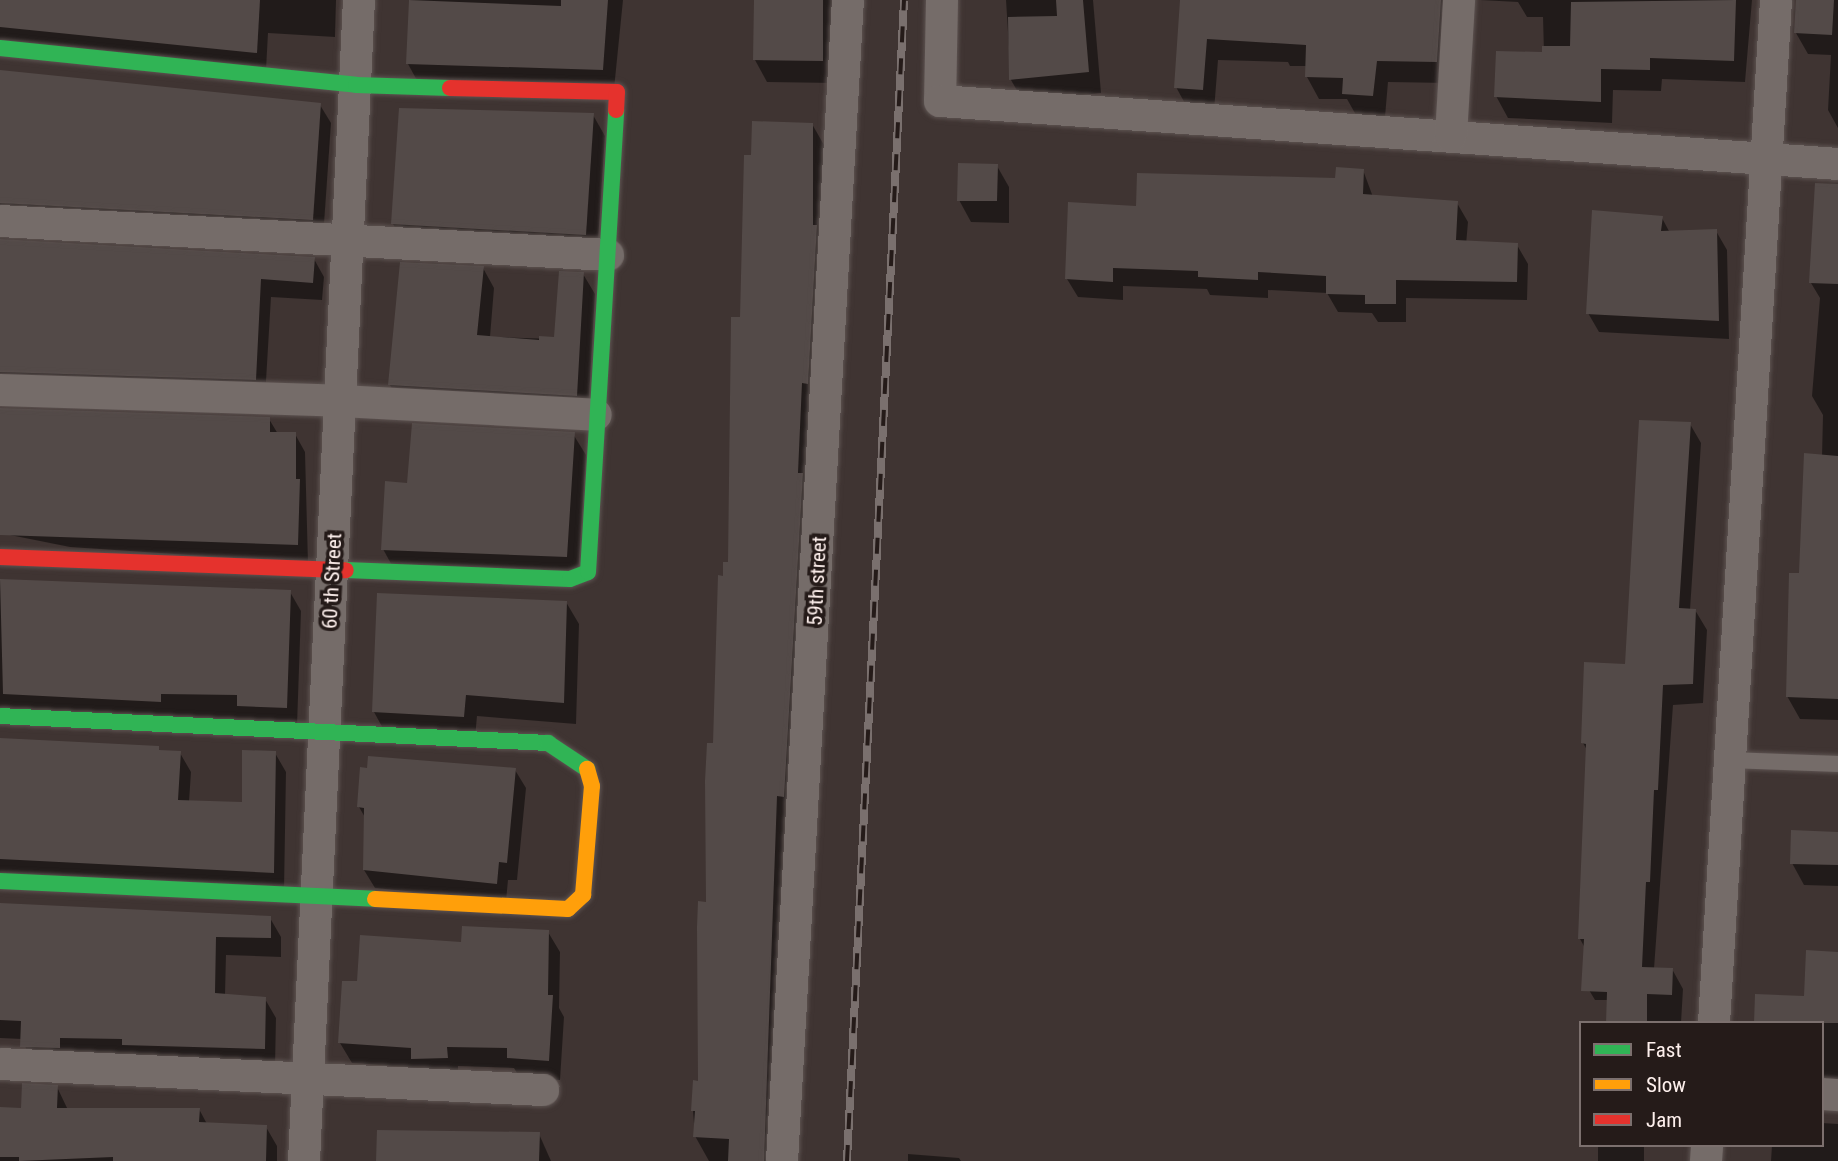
<!DOCTYPE html>
<style>
body{margin:0}
#map{position:relative;width:1838px;height:1161px;overflow:hidden;background:#3f3432;font-family:"Roboto Condensed",sans-serif}
div>[style]{position:absolute}
.shadow>*{inset:0;background:#0007}
.building>*{inset:0;background:#534a48}
.roads{filter:drop-shadow(0 0 2px #5d5351) drop-shadow(0 0 2px #5d5351)}
.lane>*{height:16px;margin:-8px;padding:0 8px;transform-origin:8px;border-radius:8px;background:#756c69}
.street>*{height:32px;margin:-16px;padding:0 16px;transform-origin:16px;border-radius:16px;background:#756c69}
.fast>*{height:16px;margin:-8px;padding:0 8px;transform-origin:8px;border-radius:8px;background:#30b455}
.slow>*{height:16px;margin:-8px;padding:0 8px;transform-origin:8px;border-radius:8px;background:#ff9f0a}
.jam>*{height:16px;margin:-8px;padding:0 8px;transform-origin:8px;border-radius:8px;background:#e5322d}
.rail>*{height:8px;margin-top:-4px;transform-origin:0;background:repeating-linear-gradient(90deg,#251b19 0 16px,#7a706e 0 32px);box-sizing:border-box;border-block:2px solid #7a706e}
span{translate:-50% -50%;white-space:nowrap;text-align:center;line-height:1.15;-webkit-text-stroke:7px #251b19;paint-order:stroke}
.street-label{font-size:21px;color:#fef0ed}
.legend{position:absolute;left:1579px;top:1021px;width:245px;height:126px;box-sizing:border-box;background:#251b19;border:2px solid #7c706e;margin:0;padding:9px 12px;list-style:none;font-size:21px;color:#fef0ed}
.legend li{display:flex;align-items:center;gap:14px;height:35px}
.legend b{width:35px;border:2px solid #7c706e}
</style>
<div id="map">
<div class="shadow">
<div style="clip-path:polygon(0 0,336px 0,335px 37px,268px 33px,266px 70px,0 48px)"></div>
<div style="clip-path:polygon(410px 0,623px 0,614px 89px,419px 84px,408px 64px)"></div>
<div style="clip-path:polygon(756px 0,837px 0,835px 83px,767px 82px,755px 60px)"></div>
<div style="clip-path:polygon(1006px 0,1093px 0,1101px 93px,1023px 101px,1011px 80px)"></div>
<div style="clip-path:polygon(1182px 0,1464px 0,1448px 83px,1388px 82px,1385px 117px,1356px 115px,1347px 99px,1319px 99px,1307px 77px,1307px 66px,1290px 66px,1288px 62px,1218px 60px,1214px 111px,1188px 109px,1176px 87px)"></div>
<div style="clip-path:polygon(1480px 0,1752px 0,1745px 82px,1662px 79px,1661px 91px,1613px 90px,1612px 123px,1508px 118px,1496px 96px,1544px 54px,1543px 17px,1527px 17px,1518px 2px)"></div>
<div style="clip-path:polygon(1797px 0,1838px 0,1838px 128px,1828px 110px,1831px 55px,1808px 54px,1796px 33px)"></div>
<div style="clip-path:polygon(0 72px,320px 105px,331px 123px,323px 238px,0 225px)"></div>
<div style="clip-path:polygon(593px 115px,605px 136px,597px 256px,405px 245px,393px 224px)"></div>
<div style="clip-path:polygon(812px 124px,828px 152px,779px 1161px,709px 1161px,695px 1136px,693px 1111px,700px 1083px,715px 745px,725px 578px,730px 564px,752px 157px)"></div>
<div style="clip-path:polygon(997px 166px,1009px 187px,1009px 223px,971px 222px,959px 200px)"></div>
<div style="clip-path:polygon(1363px 170px,1373px 197px,1457px 203px,1468px 222px,1466px 245px,1517px 245px,1528px 264px,1527px 300px,1406px 298px,1406px 322px,1378px 322px,1372px 313px,1338px 312px,1327px 293px,1268px 290px,1268px 298px,1210px 295px,1207px 289px,1123px 286px,1123px 300px,1078px 297px,1067px 279px,1138px 208px,1337px 180px)"></div>
<div style="clip-path:polygon(1662px 218px,1670px 233px,1716px 231px,1727px 250px,1729px 339px,1599px 332px,1588px 313px)"></div>
<div style="clip-path:polygon(1838px 232px,1838px 720px,1800px 719px,1787px 696px,1801px 575px,1822px 456px,1823px 415px,1812px 396px,1820px 298px,1811px 283px)"></div>
<div style="clip-path:polygon(0 241px,314px 259px,324px 277px,322px 300px,271px 297px,265px 398px,0 394px)"></div>
<div style="clip-path:polygon(483px 268px,494px 288px,490px 337px,555px 339px,583px 274px,595px 294px,588px 415px,401px 405px,390px 385px)"></div>
<div style="clip-path:polygon(0 410px,269px 419px,278px 434px,295px 434px,305px 452px,308px 563px,70px 547px,0 533px)"></div>
<div style="clip-path:polygon(1690px 424px,1701px 443px,1690px 610px,1695px 610px,1707px 630px,1703px 703px,1673px 705px,1654px 969px,1672px 969px,1683px 989px,1681px 1023px,1608px 1023px,1608px 1000px,1595px 1000px,1583px 980px,1585px 948px,1580px 939px,1587px 750px,1583px 743px,1627px 666px)"></div>
<div style="clip-path:polygon(573px 434px,586px 455px,578px 577px,395px 571px,383px 549px,408px 485px)"></div>
<div style="clip-path:polygon(0 581px,290px 592px,301px 611px,297px 726px,0 715px)"></div>
<div style="clip-path:polygon(566px 602px,579px 624px,576px 724px,477px 716px,475px 738px,386px 734px,374px 712px)"></div>
<div style="clip-path:polygon(0 740px,158px 747px,160px 752px,180px 753px,191px 772px,189px 802px,244px 804px,275px 753px,286px 772px,284px 891px,0 884px)"></div>
<div style="clip-path:polygon(515px 770px,526px 788px,517px 880px,508px 880px,506px 901px,375px 888px,364px 870px,366px 819px,359px 807px)"></div>
<div style="clip-path:polygon(1838px 833px,1838px 886px,1804px 885px,1792px 863px)"></div>
<div style="clip-path:polygon(0 905px,270px 918px,281px 937px,281px 957px,226px 955px,225px 995px,265px 999px,276px 1018px,275px 1067px,33px 1065px,22px 1039px,0 1038px)"></div>
<div style="clip-path:polygon(548px 932px,560px 952px,559px 1008px,564px 1017px,560px 1080px,520px 1078px,514px 1068px,458px 1066px,458px 1078px,425px 1079px,419px 1068px,352px 1063px,340px 1043px,359px 983px,463px 944px)"></div>
<div style="clip-path:polygon(1838px 954px,1838px 1081px,1822px 1080px,1822px 1023px,1806px 998px)"></div>
<div style="clip-path:polygon(57px 1087px,68px 1110px,199px 1109px,207px 1124px,266px 1127px,277px 1146px,277px 1161px,0 1161px,0 1109px,23px 1110px)"></div>
<div style="clip-path:polygon(1822px 1123px,1838px 1124px,1838px 1161px,1771px 1161px,1772px 1145px,1822px 1145px)"></div>
<div style="clip-path:polygon(539px 1134px,551px 1161px,377px 1161px)"></div>
<div style="clip-path:polygon(1598px 1145px,1644px 1145px,1644px 1161px,1598px 1161px)"></div>
<div style="clip-path:polygon(908px 1154px,959px 1158px,961px 1161px,908px 1161px)"></div>
</div>
<div class="building">
<div style="clip-path:polygon(0 0,260px 0,257px 53px,0 27px)"></div>
<div style="clip-path:polygon(409px 0,561px 6px,561px 0,608px 0,603px 70px,406px 64px)"></div>
<div style="clip-path:polygon(754px 0,823px 0,823px 61px,753px 60px)"></div>
<div style="clip-path:polygon(1056px 0,1083px 0,1089px 72px,1009px 80px,1008px 17px,1057px 16px)"></div>
<div style="clip-path:polygon(1180px 0,1441px 0,1437px 62px,1377px 61px,1373px 96px,1342px 94px,1343px 78px,1305px 77px,1306px 45px,1207px 39px,1203px 90px,1174px 88px)"></div>
<div style="clip-path:polygon(1736px 0,1734px 61px,1650px 58px,1650px 70px,1601px 69px,1601px 102px,1494px 97px,1496px 51px,1542px 52px,1542px 46px,1570px 46px,1571px 2px)"></div>
<div style="clip-path:polygon(1796px 0,1834px 0,1832px 35px,1794px 33px)"></div>
<div style="clip-path:polygon(0 70px,321px 103px,313px 220px,0 203px)"></div>
<div style="clip-path:polygon(399px 108px,594px 113px,586px 235px,391px 224px)"></div>
<div style="clip-path:polygon(752px 121px,813px 123px,813px 225px,817px 225px,808px 384px,802px 383px,798px 473px,803px 473px,784px 797px,777px 796px,764px 1161px,728px 1161px,729px 1139px,693px 1137px,695px 1111px,691px 1111px,693px 1080px,698px 1081px,697px 927px,698px 901px,706px 902px,705px 781px,707px 743px,713px 743px,718px 575px,723px 576px,723px 562px,728px 562px,731px 317px,740px 317px,744px 155px,751px 155px)"></div>
<div style="clip-path:polygon(958px 163px,998px 164px,997px 201px,957px 201px)"></div>
<div style="clip-path:polygon(1336px 167px,1364px 169px,1363px 194px,1458px 201px,1456px 240px,1518px 243px,1517px 282px,1396px 280px,1396px 304px,1365px 304px,1365px 295px,1326px 294px,1326px 276px,1258px 272px,1258px 280px,1198px 277px,1198px 271px,1113px 268px,1113px 282px,1065px 279px,1068px 202px,1136px 206px,1137px 173px,1335px 178px)"></div>
<div style="clip-path:polygon(1815px 183px,1838px 184px,1838px 284px,1809px 283px)"></div>
<div style="clip-path:polygon(1592px 210px,1663px 216px,1661px 231px,1717px 229px,1719px 321px,1586px 314px)"></div>
<div style="clip-path:polygon(0 239px,315px 257px,313px 283px,261px 279px,256px 380px,0 372px)"></div>
<div style="clip-path:polygon(400px 262px,484px 266px,477px 335px,539px 340px,539px 336px,554px 337px,559px 271px,584px 272px,577px 396px,388px 385px)"></div>
<div style="clip-path:polygon(0 408px,270px 417px,270px 432px,296px 432px,296px 479px,300px 479px,298px 545px,0 535px)"></div>
<div style="clip-path:polygon(1639px 420px,1691px 422px,1679px 608px,1696px 609px,1693px 684px,1663px 685px,1658px 790px,1654px 790px,1650px 882px,1646px 882px,1642px 967px,1673px 968px,1672px 995px,1647px 994px,1647px 1023px,1606px 1023px,1607px 992px,1581px 991px,1584px 939px,1578px 939px,1586px 744px,1581px 743px,1584px 662px,1625px 664px)"></div>
<div style="clip-path:polygon(412px 423px,575px 432px,567px 557px,381px 550px,385px 481px,407px 483px)"></div>
<div style="clip-path:polygon(1804px 453px,1838px 456px,1838px 699px,1786px 697px,1789px 573px,1799px 573px)"></div>
<div style="clip-path:polygon(0 579px,291px 590px,287px 708px,237px 706px,237px 695px,161px 694px,161px 702px,3px 694px)"></div>
<div style="clip-path:polygon(377px 593px,567px 601px,564px 703px,466px 695px,464px 717px,372px 712px)"></div>
<div style="clip-path:polygon(0 738px,159px 746px,159px 750px,181px 751px,178px 800px,242px 802px,242px 750px,276px 751px,274px 873px,0 859px)"></div>
<div style="clip-path:polygon(368px 756px,516px 768px,507px 863px,499px 862px,497px 884px,363px 870px,364px 808px,357px 807px,360px 767px,367px 768px)"></div>
<div style="clip-path:polygon(1791px 830px,1838px 832px,1838px 865px,1790px 864px)"></div>
<div style="clip-path:polygon(0 903px,271px 916px,271px 938px,216px 937px,215px 993px,266px 997px,265px 1049px,122px 1045px,122px 1039px,60px 1038px,60px 1048px,20px 1047px,21px 1021px,0 1020px)"></div>
<div style="clip-path:polygon(462px 926px,549px 930px,548px 995px,553px 995px,549px 1061px,507px 1058px,507px 1048px,447px 1047px,448px 1058px,411px 1059px,411px 1048px,338px 1043px,342px 981px,357px 981px,360px 935px,461px 942px)"></div>
<div style="clip-path:polygon(1806px 950px,1838px 952px,1838px 1023px,1754px 1023px,1755px 994px,1804px 996px)"></div>
<div style="clip-path:polygon(22px 1083px,58px 1085px,57px 1108px,200px 1108px,199px 1122px,267px 1125px,266px 1161px,113px 1161px,113px 1157px,19px 1161px,19px 1157px,0 1157px,0 1107px,21px 1108px)"></div>
<div style="clip-path:polygon(377px 1130px,540px 1132px,539px 1161px,376px 1161px)"></div>
</div>
<div class="roads">
<div class="lane">
<div style="left:1730px;top:760px;width:108px;rotate:2.1deg"></div>
</div>
<div class="street">
<div style="left:942px;top:0;width:101px;rotate:91.1deg"></div>
<div style="left:940px;top:101px;width:900px;rotate:4.01deg"></div>
<div style="left:1451px;top:136px;width:136px;rotate:-86.6deg"></div>
<div style="left:0;top:221px;width:609px;rotate:3.2deg"></div>
<div style="left:0;top:390px;width:341px;rotate:1.8deg"></div>
<div style="left:341px;top:401px;width:255px;rotate:3.1deg"></div>
<div style="left:1714px;top:1023px;width:1025px;rotate:-86.53deg"></div>
<div style="left:0;top:1064px;width:544px;rotate:2.74deg"></div>
<div style="left:1822px;top:1094px;width:16px;rotate:4deg"></div>
<div style="left:304px;top:1161px;width:1162px;rotate:-87.29deg"></div>
<div style="left:782px;top:1161px;width:1163px;rotate:-86.75deg"></div>
<div style="left:1706px;top:1161px;width:16px;rotate:-86deg"></div>
</div>
<div class="fast">
<div style="left:0;top:48px;width:358px;rotate:5.9deg"></div>
<div style="left:356px;top:85px;width:94px;rotate:1.8deg"></div>
<div style="left:346px;top:570px;width:224px;rotate:2.3deg"></div>
<div style="left:570px;top:579px;width:19px;rotate:-21deg"></div>
<div style="left:588px;top:572px;width:463px;rotate:-86.5deg"></div>
<div style="left:0;top:716px;width:549px;rotate:2.82deg"></div>
<div style="left:548px;top:743px;width:47px;rotate:33.7deg"></div>
<div style="left:0;top:881px;width:375px;rotate:2.7deg"></div>
</div>
<div class="slow">
<div style="left:375px;top:899px;width:193px;rotate:3deg"></div>
<div style="left:568px;top:909px;width:21px;rotate:-43deg"></div>
<div style="left:583px;top:895px;width:109px;rotate:-85.3deg"></div>
<div style="left:592px;top:786px;width:18px;rotate:-106deg"></div>
</div>
<div class="jam">
<div style="left:450px;top:88px;width:167px;rotate:1.4deg"></div>
<div style="left:617px;top:92px;width:18px;rotate:93deg"></div>
<div style="left:0;top:557px;width:346px;rotate:2.2deg"></div>
</div>
</div>
<div class="rail">
<div style="left:847px;top:1161px;width:1162px;rotate:-87.19deg"></div>
</div>
<div class="street-label">
<span style="left:332px;top:581px;rotate:-87deg">60 th Street</span>
<span style="left:817px;top:581px;rotate:-87deg">59th street</span>
</div>
<ul class="legend">
<li><b style="height:9px;background:#30b455"></b>Fast</li>
<li><b style="height:9px;background:#ff9f0a"></b>Slow</li>
<li><b style="height:9px;background:#e5322d"></b>Jam</li>
</ul>
</div>
